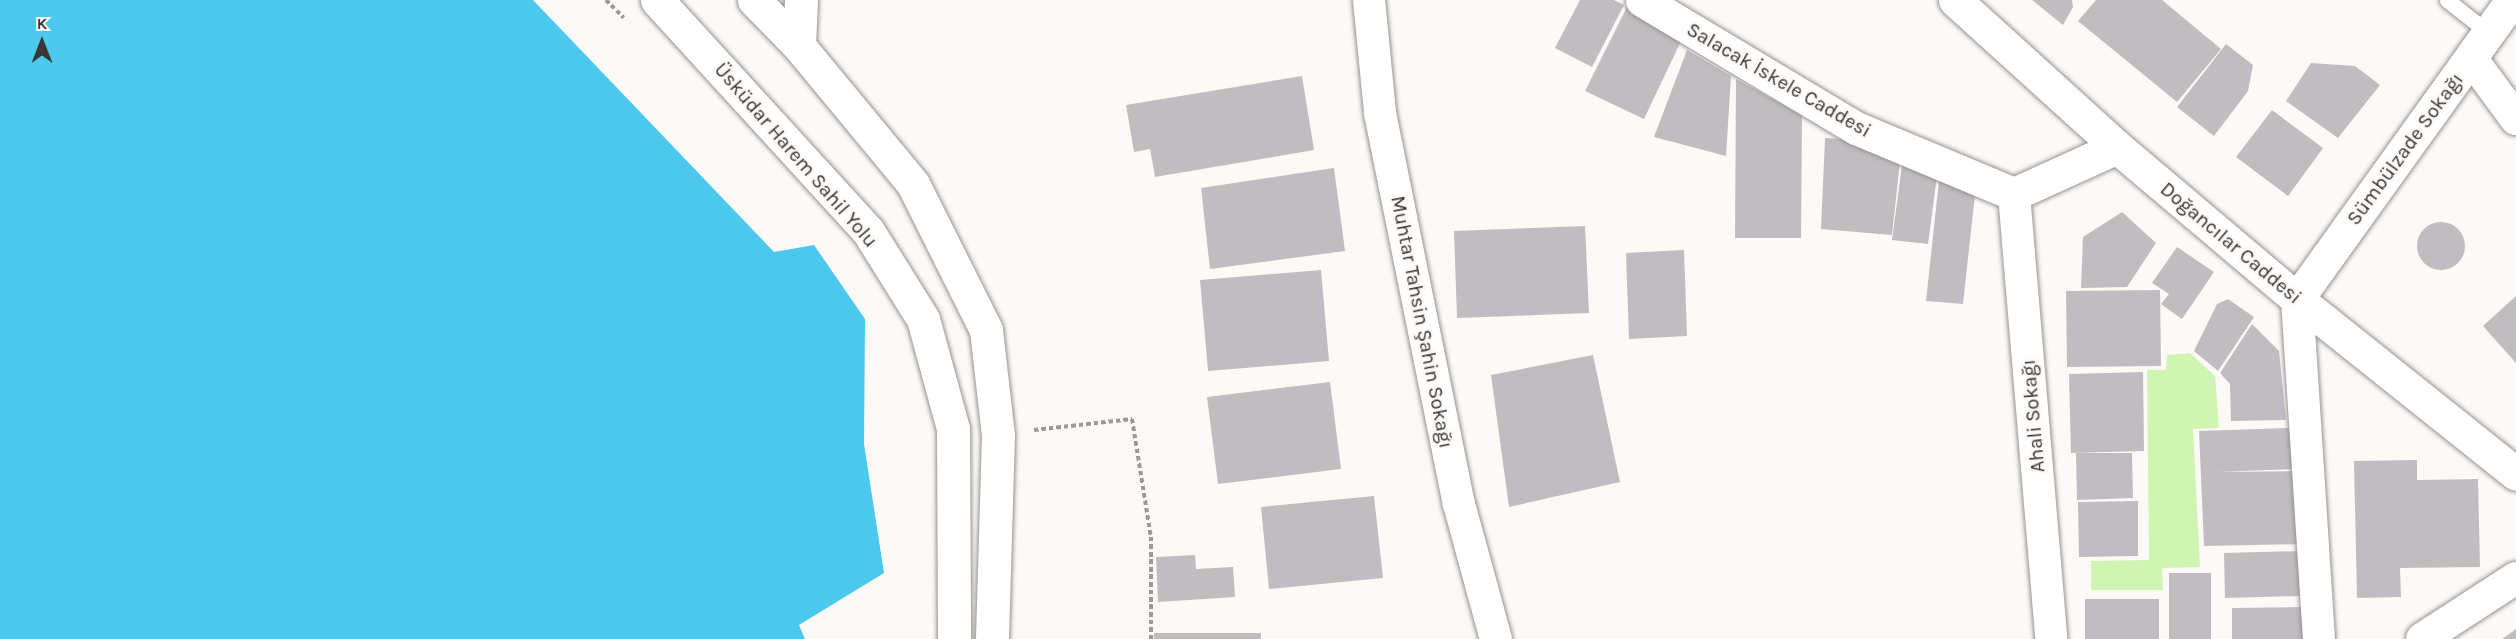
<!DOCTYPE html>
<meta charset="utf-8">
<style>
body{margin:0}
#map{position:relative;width:2516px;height:639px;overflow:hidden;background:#fdf9f6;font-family:Karla,sans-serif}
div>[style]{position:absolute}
.green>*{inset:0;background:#d0f5b2}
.water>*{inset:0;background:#4cc8ec}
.building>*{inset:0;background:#c0bdc0}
.round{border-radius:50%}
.path>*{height:4px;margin-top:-2px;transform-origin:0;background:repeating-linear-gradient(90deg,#9b9997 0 4.5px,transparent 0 7.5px)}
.roads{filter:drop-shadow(0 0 2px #969391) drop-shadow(0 0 2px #969391)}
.service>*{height:15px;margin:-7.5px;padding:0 7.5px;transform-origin:7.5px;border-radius:7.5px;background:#fff}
.minor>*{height:32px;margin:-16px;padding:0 16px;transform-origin:16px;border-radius:16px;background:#fff}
.tertiary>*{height:33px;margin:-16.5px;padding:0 16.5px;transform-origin:16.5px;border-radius:16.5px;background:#fff}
.primary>*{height:33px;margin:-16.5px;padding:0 16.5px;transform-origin:16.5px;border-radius:16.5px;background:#fff}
span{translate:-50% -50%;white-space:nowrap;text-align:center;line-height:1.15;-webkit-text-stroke:5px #fdf9f6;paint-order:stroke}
.street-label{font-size:20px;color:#373635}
.north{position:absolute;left:12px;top:12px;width:60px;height:60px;-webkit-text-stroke:4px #fdf9f6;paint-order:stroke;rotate:0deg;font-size:16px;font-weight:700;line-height:24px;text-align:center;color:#373635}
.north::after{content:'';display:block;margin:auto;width:21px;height:27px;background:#373635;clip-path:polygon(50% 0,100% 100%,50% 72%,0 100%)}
</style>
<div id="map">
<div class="green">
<div style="clip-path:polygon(2190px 353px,2215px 376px,2219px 428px,2193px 429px,2200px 567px,2162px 568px,2163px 590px,2091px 590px,2091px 561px,2149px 560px,2147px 370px,2166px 370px,2167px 355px)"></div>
</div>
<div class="water">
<div style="clip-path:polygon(0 0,533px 0,774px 252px,814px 245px,865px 319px,864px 444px,884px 573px,799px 625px,805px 639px,0 639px)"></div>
</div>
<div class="building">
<div style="clip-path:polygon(1580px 0,1614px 0,1624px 5px,1592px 67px,1555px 48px)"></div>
<div style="clip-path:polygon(2032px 0,2072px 0,2073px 7px,2063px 25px)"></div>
<div style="clip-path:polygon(2096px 0,2162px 0,2221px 49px,2177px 102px,2078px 21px)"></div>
<div style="clip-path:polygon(1627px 7px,1681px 41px,1644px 119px,1585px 91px)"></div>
<div style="clip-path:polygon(2226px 44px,2253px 65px,2248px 91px,2214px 136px,2177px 107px)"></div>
<div style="clip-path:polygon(1687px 50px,1731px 76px,1726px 156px,1654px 137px)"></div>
<div style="clip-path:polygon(2311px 63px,2355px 66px,2380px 85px,2338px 138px,2286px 101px)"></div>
<div style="clip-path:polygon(1302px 76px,1314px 150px,1155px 177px,1150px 149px,1134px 152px,1126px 105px)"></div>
<div style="clip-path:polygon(1736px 79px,1802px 115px,1801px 238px,1735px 238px)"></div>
<div style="clip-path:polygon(2272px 110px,2323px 148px,2288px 196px,2236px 157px)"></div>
<div style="clip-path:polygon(1825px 138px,1842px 139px,1900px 161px,1892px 235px,1821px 229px)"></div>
<div style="clip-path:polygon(1902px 165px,1937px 176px,1928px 244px,1892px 240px)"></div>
<div style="clip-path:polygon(1334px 168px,1345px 251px,1210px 269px,1201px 188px)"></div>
<div style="clip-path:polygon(1939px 181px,1976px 185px,1963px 304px,1926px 301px)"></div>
<div style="clip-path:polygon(2122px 212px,2156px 243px,2127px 287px,2081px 288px,2083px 237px)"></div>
<div class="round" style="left:2417px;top:222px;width:48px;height:48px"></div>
<div style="clip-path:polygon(1585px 226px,1589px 313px,1457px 318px,1454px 231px)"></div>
<div style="clip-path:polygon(2177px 247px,2214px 272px,2182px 319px,2161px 304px,2169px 294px,2152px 283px)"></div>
<div style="clip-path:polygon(1684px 250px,1687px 336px,1629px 339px,1626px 253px)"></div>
<div style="clip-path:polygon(1321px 270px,1329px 361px,1208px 371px,1200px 280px)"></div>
<div style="clip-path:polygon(2160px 290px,2161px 366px,2067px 367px,2066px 291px)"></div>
<div style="clip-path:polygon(2516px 296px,2516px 363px,2483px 326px)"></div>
<div style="clip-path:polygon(2228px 299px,2254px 317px,2218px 371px,2194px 351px,2217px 304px)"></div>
<div style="clip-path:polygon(2252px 324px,2279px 351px,2286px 420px,2231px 421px,2230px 384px,2220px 373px)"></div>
<div style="clip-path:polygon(1593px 355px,1620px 482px,1509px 507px,1491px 375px)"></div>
<div style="clip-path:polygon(2143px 372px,2144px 451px,2071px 453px,2069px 374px)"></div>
<div style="clip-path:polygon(1330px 382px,1341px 469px,1218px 484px,1207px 397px)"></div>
<div style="clip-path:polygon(2291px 428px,2292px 469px,2217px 472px,2305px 471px,2306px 544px,2204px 546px,2199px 431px)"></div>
<div style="clip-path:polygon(2076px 453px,2132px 453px,2133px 498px,2077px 500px)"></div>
<div style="clip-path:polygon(2417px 460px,2417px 480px,2478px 479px,2480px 567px,2400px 568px,2401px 597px,2357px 598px,2354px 461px)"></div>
<div style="clip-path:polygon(1374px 496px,1383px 578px,1269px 589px,1261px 507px)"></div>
<div style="clip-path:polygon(2138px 501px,2138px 556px,2079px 557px,2078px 502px)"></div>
<div style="clip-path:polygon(2301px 551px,2302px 596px,2225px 598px,2224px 553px)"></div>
<div style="clip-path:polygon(1195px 555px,1196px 569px,1233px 567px,1235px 597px,1158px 602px,1156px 557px)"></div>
<div style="clip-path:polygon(2169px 573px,2211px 573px,2211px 639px,2169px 639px)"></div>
<div style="clip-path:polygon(2085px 599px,2159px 599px,2159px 639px,2085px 639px)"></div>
<div style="clip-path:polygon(2308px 607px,2309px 639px,2232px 639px,2232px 608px)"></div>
<div style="clip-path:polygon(2516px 629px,2516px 639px,2502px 639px)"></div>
<div style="clip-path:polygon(1154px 633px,1261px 633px,1261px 639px,1154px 639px)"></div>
</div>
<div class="path">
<div style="left:606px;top:0;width:25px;rotate:45deg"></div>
<div style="left:1034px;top:430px;width:99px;rotate:-6.4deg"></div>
<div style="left:1132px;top:419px;width:120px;rotate:80.9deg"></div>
<div style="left:1151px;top:537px;width:102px;rotate:90deg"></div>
</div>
<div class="roads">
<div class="service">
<div style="left:2447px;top:0;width:53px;rotate:38.2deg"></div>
</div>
<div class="minor">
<div style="left:1369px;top:0;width:114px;rotate:84.4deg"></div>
<div style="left:1380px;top:113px;width:399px;rotate:78.6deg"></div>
<div style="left:1459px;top:504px;width:140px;rotate:74.7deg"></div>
<div style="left:2471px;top:58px;width:76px;rotate:53.6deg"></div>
<div style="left:2014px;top:194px;width:447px;rotate:85.2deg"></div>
<div style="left:2297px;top:299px;width:341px;rotate:86.3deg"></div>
<div style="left:2422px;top:639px;width:112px;rotate:-33deg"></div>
</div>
<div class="tertiary">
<div style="left:1642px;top:0;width:249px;rotate:30.9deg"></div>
<div style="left:1856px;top:128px;width:171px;rotate:22.7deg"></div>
<div style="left:2014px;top:194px;width:113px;rotate:-24.5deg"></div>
<div style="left:1955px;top:0;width:219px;rotate:42.2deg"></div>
<div style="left:2117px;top:147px;width:236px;rotate:40.2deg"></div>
<div style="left:2297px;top:299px;width:280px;rotate:38.6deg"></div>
<div style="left:799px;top:46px;width:46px;rotate:-87.5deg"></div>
<div style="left:2297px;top:299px;width:368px;rotate:-54.3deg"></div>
</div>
<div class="primary">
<div style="left:657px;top:0;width:313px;rotate:47.6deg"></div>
<div style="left:868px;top:231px;width:104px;rotate:58deg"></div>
<div style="left:923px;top:319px;width:114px;rotate:74.7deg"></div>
<div style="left:953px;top:429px;width:210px;rotate:89.7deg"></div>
<div style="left:754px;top:0;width:64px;rotate:45.6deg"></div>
<div style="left:799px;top:46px;width:179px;rotate:50.4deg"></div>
<div style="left:913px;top:184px;width:163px;rotate:63.4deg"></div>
<div style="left:986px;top:330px;width:106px;rotate:83.5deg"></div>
<div style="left:998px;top:435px;width:204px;rotate:91.7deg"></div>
</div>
</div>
<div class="street-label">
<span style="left:1779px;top:80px;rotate:30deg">Salacak İskele Caddesi</span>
<span style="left:2405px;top:149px;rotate:-54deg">Sümbülzade Sokağı</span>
<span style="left:796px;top:155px;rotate:49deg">Üsküdar Harem Sahil Yolu</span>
<span style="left:2231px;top:243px;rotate:40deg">Doğancılar Caddesi</span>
<span style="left:1422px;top:322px;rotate:79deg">Muhtar Tahsin Şahin Sokağı</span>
<span style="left:2033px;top:416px;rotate:-95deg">Ahali Sokağı</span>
</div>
<div class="north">K</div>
</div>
